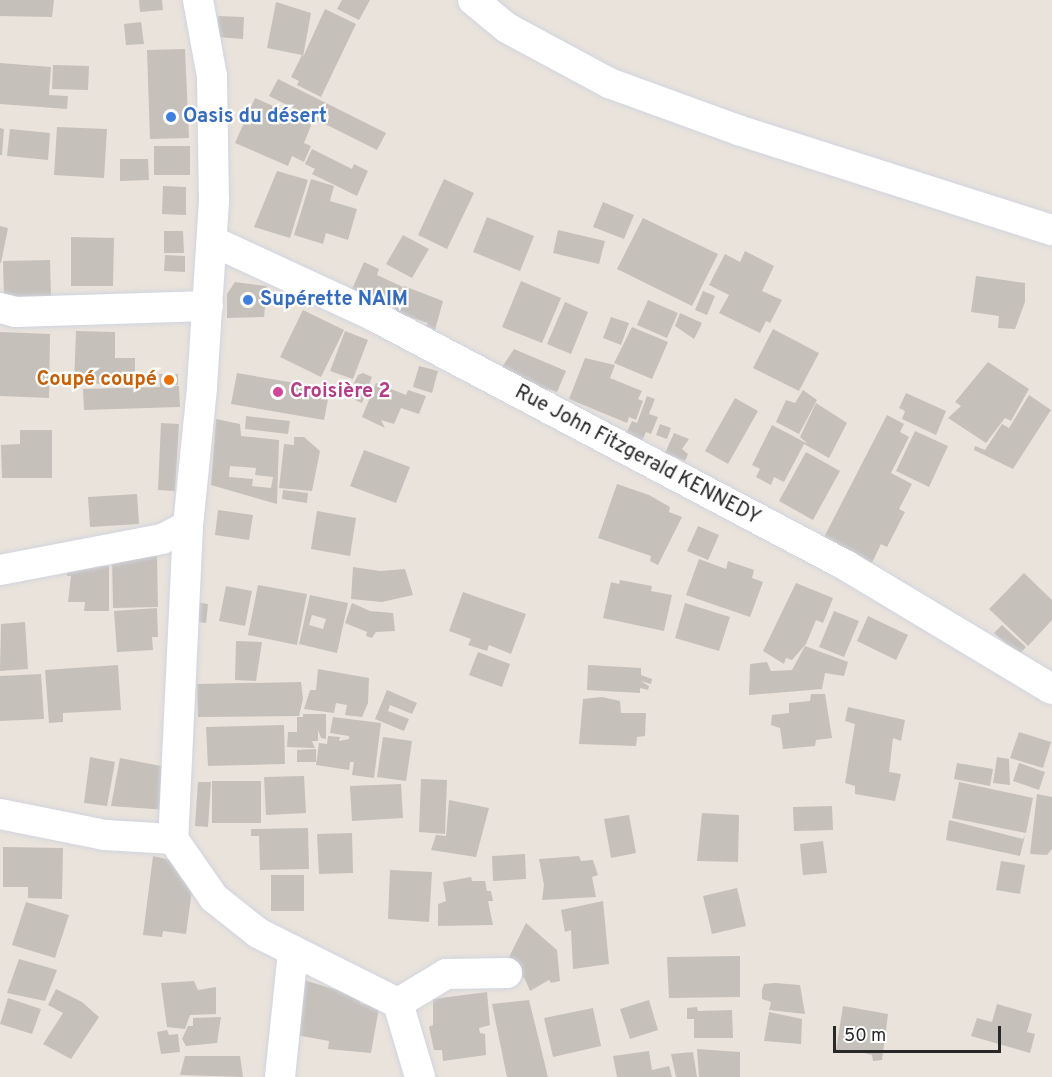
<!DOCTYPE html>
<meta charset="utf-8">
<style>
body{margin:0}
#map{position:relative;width:1052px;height:1077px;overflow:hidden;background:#eae3db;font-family:Overpass,sans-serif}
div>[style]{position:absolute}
.building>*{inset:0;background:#c5c0ba}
.roads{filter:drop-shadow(0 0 2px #d0d4e0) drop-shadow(0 0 2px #d0d4e0)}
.minor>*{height:30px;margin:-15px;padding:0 15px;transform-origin:15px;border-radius:15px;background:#fff}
.dots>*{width:16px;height:16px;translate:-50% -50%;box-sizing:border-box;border:3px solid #fff;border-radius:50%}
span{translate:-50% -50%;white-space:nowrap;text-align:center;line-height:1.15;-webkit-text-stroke:4.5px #fff;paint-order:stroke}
.shop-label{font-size:20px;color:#366cbe;font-weight:700}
.left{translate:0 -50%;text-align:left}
.food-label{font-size:20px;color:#c56008;font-weight:700}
.right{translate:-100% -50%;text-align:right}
.hotel-label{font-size:20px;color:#b23c85;font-weight:700}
.street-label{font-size:20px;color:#282828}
.scale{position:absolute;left:833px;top:1026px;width:168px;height:27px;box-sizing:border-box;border:3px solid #282828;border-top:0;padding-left:8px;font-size:18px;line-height:21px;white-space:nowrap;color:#282828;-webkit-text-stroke:4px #fff;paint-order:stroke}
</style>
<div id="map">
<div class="building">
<div style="clip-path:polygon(0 0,54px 0,52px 17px,0 16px)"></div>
<div style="clip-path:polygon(139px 0,162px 0,163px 10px,140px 12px)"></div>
<div style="clip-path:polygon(342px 0,370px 0,359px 20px,337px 9px)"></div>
<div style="clip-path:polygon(276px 2px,311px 13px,303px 57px,325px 9px,356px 24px,321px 97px,297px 85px,299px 81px,291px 77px,302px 55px,267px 48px)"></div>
<div style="clip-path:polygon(218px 16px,244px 17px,243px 39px,217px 37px)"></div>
<div style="clip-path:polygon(141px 22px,144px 44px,126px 45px,124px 24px)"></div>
<div style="clip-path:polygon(185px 49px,189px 138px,150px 139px,147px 50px)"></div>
<div style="clip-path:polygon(0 63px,51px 67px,49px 95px,68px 96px,67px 109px,0 104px)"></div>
<div style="clip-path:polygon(53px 65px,89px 66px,88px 90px,52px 89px)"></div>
<div style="clip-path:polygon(278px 79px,386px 133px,377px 150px,269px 96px)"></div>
<div style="clip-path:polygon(255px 98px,312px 123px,304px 143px,311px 146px,304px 162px,292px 156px,288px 166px,235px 143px)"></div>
<div style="clip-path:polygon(57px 127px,107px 129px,104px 178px,54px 175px)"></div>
<div style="clip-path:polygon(0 128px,4px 129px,2px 155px,0 155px)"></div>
<div style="clip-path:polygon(10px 129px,50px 133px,48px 160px,7px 156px)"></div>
<div style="clip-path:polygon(154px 146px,190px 146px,190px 175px,154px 175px)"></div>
<div style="clip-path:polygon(312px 149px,352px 169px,354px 164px,368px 171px,357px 196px,312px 174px,315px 169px,305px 164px)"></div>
<div style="clip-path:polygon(120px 159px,148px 159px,149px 180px,120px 181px)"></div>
<div style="clip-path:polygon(277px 171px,308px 180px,290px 238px,254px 227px)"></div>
<div style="clip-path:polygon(311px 179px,334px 186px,330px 201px,357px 209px,348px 240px,326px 233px,323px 244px,294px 235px)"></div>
<div style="clip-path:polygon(444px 179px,474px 193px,447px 249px,418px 235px)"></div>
<div style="clip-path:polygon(163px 186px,186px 187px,186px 215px,162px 214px)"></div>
<div style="clip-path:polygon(603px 202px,634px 215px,624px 239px,593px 227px)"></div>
<div style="clip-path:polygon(487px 217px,534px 236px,520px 271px,473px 252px)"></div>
<div style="clip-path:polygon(643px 218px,718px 254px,692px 306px,617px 269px)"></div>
<div style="clip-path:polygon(0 226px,8px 228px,1px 263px,0 263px)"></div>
<div style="clip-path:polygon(558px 230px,605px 241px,599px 264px,553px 253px)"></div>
<div style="clip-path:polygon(164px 231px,183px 231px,184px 253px,164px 253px)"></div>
<div style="clip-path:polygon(403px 235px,429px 249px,412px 278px,386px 264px)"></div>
<div style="clip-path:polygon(71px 237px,114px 238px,113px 286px,71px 286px)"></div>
<div style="clip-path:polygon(745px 251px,774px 266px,762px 291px,782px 300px,770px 323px,766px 321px,760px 333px,719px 313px,729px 295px,709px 285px,725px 254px,740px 262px)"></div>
<div style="clip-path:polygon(165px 255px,185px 256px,185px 272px,164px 271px)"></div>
<div style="clip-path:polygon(50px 260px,51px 298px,4px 299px,3px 261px)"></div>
<div style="clip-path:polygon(364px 262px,379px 269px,377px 275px,403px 287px,394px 307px,352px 289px)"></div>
<div style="clip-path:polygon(976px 276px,1025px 283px,1025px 302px,1015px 329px,998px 328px,999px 316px,971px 312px)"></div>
<div style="clip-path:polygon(521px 281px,561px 298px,542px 343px,502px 327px)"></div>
<div style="clip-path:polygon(235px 282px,267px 286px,264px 317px,227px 318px,227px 294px)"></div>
<div style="clip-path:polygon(404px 286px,443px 301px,435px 330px,426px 326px,428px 323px,394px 312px)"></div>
<div style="clip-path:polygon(703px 291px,715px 296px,707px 315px,695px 310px)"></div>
<div style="clip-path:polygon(648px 300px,678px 313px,667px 338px,637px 325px)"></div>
<div style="clip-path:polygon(565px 302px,588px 312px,571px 354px,547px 344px)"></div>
<div style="clip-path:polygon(303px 310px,344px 330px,321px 377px,280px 357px)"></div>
<div style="clip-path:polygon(680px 313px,702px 323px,694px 339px,675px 326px)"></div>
<div style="clip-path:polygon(611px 317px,629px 323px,621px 345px,603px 338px)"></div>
<div style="clip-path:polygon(632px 327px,668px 342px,652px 379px,614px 363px)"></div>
<div style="clip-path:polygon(773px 329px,819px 353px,799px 391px,753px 368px)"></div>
<div style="clip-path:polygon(76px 331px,115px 332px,115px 358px,135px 358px,135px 385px,74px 383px)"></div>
<div style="clip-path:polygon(345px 331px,368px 340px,353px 379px,330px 371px)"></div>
<div style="clip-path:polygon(0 332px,50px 334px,49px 398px,0 396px)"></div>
<div style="clip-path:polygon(514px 349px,566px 371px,557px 392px,548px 389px,545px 394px,500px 370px)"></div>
<div style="clip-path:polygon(585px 358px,615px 365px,610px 378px,642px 391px,638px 399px,643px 401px,636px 420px,629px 417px,627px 423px,569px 399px)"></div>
<div style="clip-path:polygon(988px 362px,1029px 389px,1011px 421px,1005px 418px,986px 443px,948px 418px,961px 406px,955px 402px)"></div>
<div style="clip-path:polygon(419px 366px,438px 371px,432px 393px,413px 387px)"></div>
<div style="clip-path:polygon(237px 373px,330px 389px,324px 420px,231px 404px)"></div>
<div style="clip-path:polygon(363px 373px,372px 377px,362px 403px,351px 398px,356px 387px,363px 390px,365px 386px,357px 383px,348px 394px,358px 375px)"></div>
<div style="clip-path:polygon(159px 374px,178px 374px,178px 385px,168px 386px,179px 386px,180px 407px,84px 410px,83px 389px,160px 387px)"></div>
<div style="clip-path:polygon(376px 383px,406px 395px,408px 390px,426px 396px,419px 414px,401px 408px,394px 424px,381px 420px,385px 428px,362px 417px)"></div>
<div style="clip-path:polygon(803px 390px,817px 400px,799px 434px,776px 422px,786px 400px,795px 403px)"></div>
<div style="clip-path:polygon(906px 393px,946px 411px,936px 435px,902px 419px,905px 411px,899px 408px)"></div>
<div style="clip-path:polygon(1029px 395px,1051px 410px,1013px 469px,974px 450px,975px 446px,985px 450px,1002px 424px,1009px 428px)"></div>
<div style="clip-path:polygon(647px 396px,655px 399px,649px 414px,658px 417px,651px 434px,646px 432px,641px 443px,625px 436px,632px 421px,637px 423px)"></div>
<div style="clip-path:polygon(735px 398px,758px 411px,728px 464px,705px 451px)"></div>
<div style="clip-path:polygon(816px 403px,847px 423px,829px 458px,804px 444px,784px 482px,774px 477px,771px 485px,756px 477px,760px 469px,752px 465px,772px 425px,808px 444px,800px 437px)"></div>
<div style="clip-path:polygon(887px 415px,904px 424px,900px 432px,909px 437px,891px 473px,912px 484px,899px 509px,905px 512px,887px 547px,881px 544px,871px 565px,822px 541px)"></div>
<div style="clip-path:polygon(246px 416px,290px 421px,288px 434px,245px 429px)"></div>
<div style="clip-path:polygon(evenodd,216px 419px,240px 424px,241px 436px,279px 440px,277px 504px,211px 485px,216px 419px,230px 466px,256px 468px,255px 475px,273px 477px,271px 488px,252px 486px,253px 479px,229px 477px,230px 466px)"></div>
<div style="clip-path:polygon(161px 423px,179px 424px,175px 491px,158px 490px)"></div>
<div style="clip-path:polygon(660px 424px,671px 428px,667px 439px,656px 435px)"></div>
<div style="clip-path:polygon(20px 430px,52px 430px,52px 478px,2px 478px,1px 445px,20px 444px)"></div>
<div style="clip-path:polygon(915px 431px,948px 446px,929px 487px,896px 471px)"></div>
<div style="clip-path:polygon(674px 433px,689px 439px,682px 449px,688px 454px,685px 461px,665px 453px)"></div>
<div style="clip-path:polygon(294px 437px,304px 437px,320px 451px,312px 491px,279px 488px,284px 444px,294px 445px)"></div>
<div style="clip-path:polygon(364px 450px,410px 467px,396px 503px,350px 486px)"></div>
<div style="clip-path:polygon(806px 452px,840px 471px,813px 520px,779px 501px)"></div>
<div style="clip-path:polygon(617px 484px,649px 495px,670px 507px,669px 512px,682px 517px,658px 565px,650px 561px,651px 556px,598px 538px)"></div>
<div style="clip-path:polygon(283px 490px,308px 493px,307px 503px,282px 499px)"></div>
<div style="clip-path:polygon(137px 494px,139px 524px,90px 527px,88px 497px)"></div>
<div style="clip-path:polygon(218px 510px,253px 515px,249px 540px,215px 535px)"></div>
<div style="clip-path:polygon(317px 511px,356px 518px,350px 556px,311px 549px)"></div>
<div style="clip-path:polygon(698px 526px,719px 535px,708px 560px,687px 551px)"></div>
<div style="clip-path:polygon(112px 556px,157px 556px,158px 607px,113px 608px)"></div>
<div style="clip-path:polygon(699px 559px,726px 569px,728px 561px,754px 570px,752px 578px,763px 582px,750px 617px,686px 595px)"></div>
<div style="clip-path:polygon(67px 565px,109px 566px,109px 611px,84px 611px,85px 602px,68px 602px,71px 576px,67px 576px)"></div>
<div style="clip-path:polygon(353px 567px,380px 571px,405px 569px,413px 595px,382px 602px,351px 599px)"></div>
<div style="clip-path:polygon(1024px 573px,1052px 600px,1052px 620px,1028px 646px,989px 609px)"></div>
<div style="clip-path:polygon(620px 580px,652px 586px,651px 591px,672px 595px,664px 631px,603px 618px,611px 582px,619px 584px)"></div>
<div style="clip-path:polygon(796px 583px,833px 598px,823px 623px,816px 620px,806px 644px,792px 660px,786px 658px,784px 664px,763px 651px)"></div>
<div style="clip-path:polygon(258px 585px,307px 594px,297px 645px,248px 635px)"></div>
<div style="clip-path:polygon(226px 586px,252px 591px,245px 626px,219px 621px)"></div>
<div style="clip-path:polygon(463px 592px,526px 614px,511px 654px,489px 645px,487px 651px,468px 645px,471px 639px,449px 631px)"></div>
<div style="clip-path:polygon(evenodd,310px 595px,348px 603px,337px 653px,299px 644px,310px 595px,312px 615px,326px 619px,323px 629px,309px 625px,312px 615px)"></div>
<div style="clip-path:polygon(196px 602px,208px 604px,206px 623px,193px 621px)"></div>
<div style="clip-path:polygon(352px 603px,370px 611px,393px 613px,395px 631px,376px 632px,372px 638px,366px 636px,367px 632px,345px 623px)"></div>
<div style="clip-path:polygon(685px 603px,730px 617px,719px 651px,675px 638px)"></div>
<div style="clip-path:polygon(157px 608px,158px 637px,152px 637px,153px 650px,117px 652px,114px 611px)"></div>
<div style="clip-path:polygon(834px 611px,859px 621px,844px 657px,819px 647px)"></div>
<div style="clip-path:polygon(868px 616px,908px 635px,896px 660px,857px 641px)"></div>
<div style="clip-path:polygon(25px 622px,28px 669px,0 671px,1px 624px)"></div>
<div style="clip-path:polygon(1002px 625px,1026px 647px,1019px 655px,994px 633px)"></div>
<div style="clip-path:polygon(236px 641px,262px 642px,256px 681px,235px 680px)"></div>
<div style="clip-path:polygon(805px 646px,848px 662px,844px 676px,825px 673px,822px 689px,749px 695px,750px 664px,767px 662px,771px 671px,792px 670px)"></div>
<div style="clip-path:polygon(478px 652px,510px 664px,502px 687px,469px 675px)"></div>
<div style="clip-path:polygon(118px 665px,121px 710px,63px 713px,63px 722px,49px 723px,45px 670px)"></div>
<div style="clip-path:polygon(588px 665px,641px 668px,641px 675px,652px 679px,651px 684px,641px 681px,649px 686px,648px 690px,640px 688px,640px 693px,587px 690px)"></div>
<div style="clip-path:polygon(318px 669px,369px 678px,368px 703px,362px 717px,345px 715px,347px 705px,336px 703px,334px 713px,304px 709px,310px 690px,316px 690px)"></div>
<div style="clip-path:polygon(41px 674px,44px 719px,0 721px,0 676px)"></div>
<div style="clip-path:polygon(301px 682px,303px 699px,299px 716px,198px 717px,197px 684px)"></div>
<div style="clip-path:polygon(387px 690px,417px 703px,412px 714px,390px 705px,388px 711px,409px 719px,404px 731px,375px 719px)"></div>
<div style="clip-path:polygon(811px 694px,825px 694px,832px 738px,816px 740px,815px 746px,783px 749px,780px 728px,771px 725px,772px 715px,789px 713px,789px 703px,810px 701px)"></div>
<div style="clip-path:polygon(602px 697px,620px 701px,621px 713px,646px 713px,645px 736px,637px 737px,636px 746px,579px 744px,583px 699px)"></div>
<div style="clip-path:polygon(848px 707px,905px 720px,901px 741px,893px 738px,889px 772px,901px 774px,895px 801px,855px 794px,855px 786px,845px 783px,855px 724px,845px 721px)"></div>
<div style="clip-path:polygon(303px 714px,326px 714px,326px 739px,321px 738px,318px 730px,318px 741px,312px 741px,315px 748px,287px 747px,288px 732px,297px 732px,297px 717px,303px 717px)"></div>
<div style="clip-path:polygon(333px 717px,381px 723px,374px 778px,352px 775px,354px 762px,350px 762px,349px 770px,316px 765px,319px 743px,327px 744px,328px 736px,340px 737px,339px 741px,349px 739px,349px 736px,330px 733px)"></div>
<div style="clip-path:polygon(284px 725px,285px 764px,208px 766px,206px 727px)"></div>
<div style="clip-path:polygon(1019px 732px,1051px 742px,1043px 768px,1010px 758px)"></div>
<div style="clip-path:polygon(383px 737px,412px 741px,406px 781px,377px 777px)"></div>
<div style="clip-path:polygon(316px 749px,316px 762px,297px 762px,297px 750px)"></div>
<div style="clip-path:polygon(90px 757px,115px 762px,107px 806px,84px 803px)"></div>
<div style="clip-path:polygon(997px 757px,1009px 759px,1010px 785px,993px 783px)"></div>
<div style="clip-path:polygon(120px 758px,171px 768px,167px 810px,111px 806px)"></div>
<div style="clip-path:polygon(957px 763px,993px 769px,990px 786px,954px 779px)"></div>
<div style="clip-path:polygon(1019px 763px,1045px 772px,1039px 790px,1013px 781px)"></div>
<div style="clip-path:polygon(304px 776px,306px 813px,266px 815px,264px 777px)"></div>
<div style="clip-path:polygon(421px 779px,447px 780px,445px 834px,419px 832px)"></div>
<div style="clip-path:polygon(212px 781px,261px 781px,261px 823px,212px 823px)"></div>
<div style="clip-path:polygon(198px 782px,211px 782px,208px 827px,195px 826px)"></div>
<div style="clip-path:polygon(959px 782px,1033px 798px,1026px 833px,952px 818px)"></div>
<div style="clip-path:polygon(401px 784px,403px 818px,352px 821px,350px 786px)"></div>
<div style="clip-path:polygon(1037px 794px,1052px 797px,1052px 849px,1047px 855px,1030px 854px)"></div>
<div style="clip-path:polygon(449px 800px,489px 808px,476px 857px,431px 850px,436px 835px,446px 836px)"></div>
<div style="clip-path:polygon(832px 806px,833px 830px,794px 831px,793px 807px)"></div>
<div style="clip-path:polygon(702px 813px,739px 815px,738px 862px,697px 861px)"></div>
<div style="clip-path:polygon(629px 815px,636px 853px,611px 858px,604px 819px)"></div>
<div style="clip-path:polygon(949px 820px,1023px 839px,1025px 835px,1020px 856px,946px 840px)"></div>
<div style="clip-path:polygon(308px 828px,309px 869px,260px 870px,259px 836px,251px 836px,251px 829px)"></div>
<div style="clip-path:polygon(352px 833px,353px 873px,319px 874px,317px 834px)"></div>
<div style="clip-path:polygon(823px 841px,827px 873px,803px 875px,800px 844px)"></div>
<div style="clip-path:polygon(3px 847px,63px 848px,62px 899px,28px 898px,28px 887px,3px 887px)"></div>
<div style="clip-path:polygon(525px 854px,526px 879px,493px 881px,492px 856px)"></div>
<div style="clip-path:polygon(153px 856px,184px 863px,193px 883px,186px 934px,163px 931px,162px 937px,143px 935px)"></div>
<div style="clip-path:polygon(579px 856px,581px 861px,593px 860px,598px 875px,592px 877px,596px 897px,542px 900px,544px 885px,539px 859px)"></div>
<div style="clip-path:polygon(1001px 861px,1025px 865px,1020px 894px,996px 890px)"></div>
<div style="clip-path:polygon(390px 870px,432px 872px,429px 922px,388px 919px)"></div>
<div style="clip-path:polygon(271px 875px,304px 875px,304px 911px,271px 911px)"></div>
<div style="clip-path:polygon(471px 877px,472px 881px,485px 881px,487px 891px,491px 891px,493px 901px,488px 901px,493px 925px,438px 926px,438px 904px,446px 901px,443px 882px)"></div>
<div style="clip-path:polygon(737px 888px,746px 926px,712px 934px,703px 896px)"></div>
<div style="clip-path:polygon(603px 901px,609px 964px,573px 969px,571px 930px,565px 932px,561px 910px)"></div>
<div style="clip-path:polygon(26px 902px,69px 915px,55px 958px,12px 945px)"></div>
<div style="clip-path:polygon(526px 923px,557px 950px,560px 981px,551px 983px,549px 980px,530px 991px,525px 979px,506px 963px)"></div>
<div style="clip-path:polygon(740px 956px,740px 997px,669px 998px,667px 957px)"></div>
<div style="clip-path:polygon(19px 959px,57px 970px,45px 1001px,7px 993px)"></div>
<div style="clip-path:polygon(304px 980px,360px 997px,360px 1003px,379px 1008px,371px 1053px,328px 1049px,329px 1041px,296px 1035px)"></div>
<div style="clip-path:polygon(194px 981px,198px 990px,216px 987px,216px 1014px,190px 1015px,185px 1029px,167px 1027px,161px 983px)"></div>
<div style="clip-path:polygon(775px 983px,800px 985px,805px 1014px,769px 1010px,771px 1002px,762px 999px,762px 990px,764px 984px)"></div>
<div style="clip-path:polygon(56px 989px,82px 1002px,99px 1017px,71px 1059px,43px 1044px,63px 1013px,48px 1005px)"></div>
<div style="clip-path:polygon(487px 992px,490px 1025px,479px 1028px,480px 1033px,485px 1034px,486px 1055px,443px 1061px,442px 1050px,434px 1050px,429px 1027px,433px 1025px,433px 999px)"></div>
<div style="clip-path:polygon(8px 998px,41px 1009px,32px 1034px,0 1024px)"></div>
<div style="clip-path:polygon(529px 1000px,548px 1077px,507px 1077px,492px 1004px)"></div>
<div style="clip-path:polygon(649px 1000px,658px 1030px,630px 1039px,620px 1009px)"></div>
<div style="clip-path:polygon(997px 1004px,1032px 1014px,1027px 1032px,1035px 1034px,1030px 1053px,971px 1036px,977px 1018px,992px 1022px)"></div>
<div style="clip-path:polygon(843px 1006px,888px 1014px,882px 1060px,873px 1061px,872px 1055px,860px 1052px,836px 1050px)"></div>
<div style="clip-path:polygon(697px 1007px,698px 1011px,732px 1010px,733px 1038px,694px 1038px,694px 1019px,687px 1019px,687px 1008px)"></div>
<div style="clip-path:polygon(593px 1008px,601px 1046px,553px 1057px,544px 1018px)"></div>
<div style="clip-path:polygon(769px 1012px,802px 1019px,801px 1044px,764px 1041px)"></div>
<div style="clip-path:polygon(221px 1017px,217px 1043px,186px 1046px,182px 1039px,188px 1026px,193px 1026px,193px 1018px)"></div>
<div style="clip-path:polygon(167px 1030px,169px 1035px,178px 1034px,180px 1052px,161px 1054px,157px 1032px)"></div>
<div style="clip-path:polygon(697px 1049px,740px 1052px,740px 1077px,699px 1077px)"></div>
<div style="clip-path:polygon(649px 1051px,652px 1070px,669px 1066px,672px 1077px,617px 1077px,613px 1056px)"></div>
<div style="clip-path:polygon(693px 1052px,697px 1077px,676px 1077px,671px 1054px)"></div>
<div style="clip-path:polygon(185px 1056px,240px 1056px,243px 1077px,180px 1075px)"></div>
</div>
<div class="roads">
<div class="minor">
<div style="left:198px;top:0;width:77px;rotate:79.6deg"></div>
<div style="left:212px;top:76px;width:125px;rotate:89.1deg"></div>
<div style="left:214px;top:201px;width:187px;rotate:93.7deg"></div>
<div style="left:202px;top:388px;width:139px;rotate:95.8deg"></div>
<div style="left:188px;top:526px;width:313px;rotate:92.7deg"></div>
<div style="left:173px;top:839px;width:72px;rotate:55.2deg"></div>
<div style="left:214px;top:898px;width:56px;rotate:38.5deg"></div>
<div style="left:258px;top:933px;width:157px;rotate:26.6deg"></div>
<div style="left:398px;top:1003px;width:56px;rotate:-31.1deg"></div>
<div style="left:446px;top:974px;width:61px;rotate:-0.9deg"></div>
<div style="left:473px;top:0;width:44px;rotate:39.5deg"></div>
<div style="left:507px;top:28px;width:116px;rotate:28.3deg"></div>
<div style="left:609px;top:83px;width:137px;rotate:20deg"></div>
<div style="left:738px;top:130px;width:330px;rotate:17.7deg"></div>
<div style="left:212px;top:241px;width:176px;rotate:24.8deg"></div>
<div style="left:372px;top:315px;width:537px;rotate:27.85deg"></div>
<div style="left:847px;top:566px;width:239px;rotate:31deg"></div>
<div style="left:0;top:308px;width:16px;rotate:14deg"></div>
<div style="left:16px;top:312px;width:192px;rotate:-1.8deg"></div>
<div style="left:0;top:570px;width:165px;rotate:-10.8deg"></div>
<div style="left:162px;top:539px;width:29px;rotate:-27deg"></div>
<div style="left:0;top:814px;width:107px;rotate:11.3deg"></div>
<div style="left:105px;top:835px;width:68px;rotate:3.4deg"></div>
<div style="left:398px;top:1003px;width:77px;rotate:73.4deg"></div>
<div style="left:280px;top:1077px;width:127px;rotate:-84.1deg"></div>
</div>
</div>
<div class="dots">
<div style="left:171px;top:117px;background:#3f7fe0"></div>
<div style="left:248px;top:300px;background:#3f7fe0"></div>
<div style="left:169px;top:380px;background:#e8710a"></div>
<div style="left:278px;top:392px;background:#d1479c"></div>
</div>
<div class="shop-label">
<span class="left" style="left:183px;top:117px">Oasis du désert</span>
<span class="left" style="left:260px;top:300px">Supérette NAIM</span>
</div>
<div class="food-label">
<span class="right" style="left:157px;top:380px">Coupé coupé</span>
</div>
<div class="hotel-label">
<span class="left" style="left:290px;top:392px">Croisière 2</span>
</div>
<div class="street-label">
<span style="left:637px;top:456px;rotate:28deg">Rue John Fitzgerald KENNEDY</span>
</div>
<div class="scale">50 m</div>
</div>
